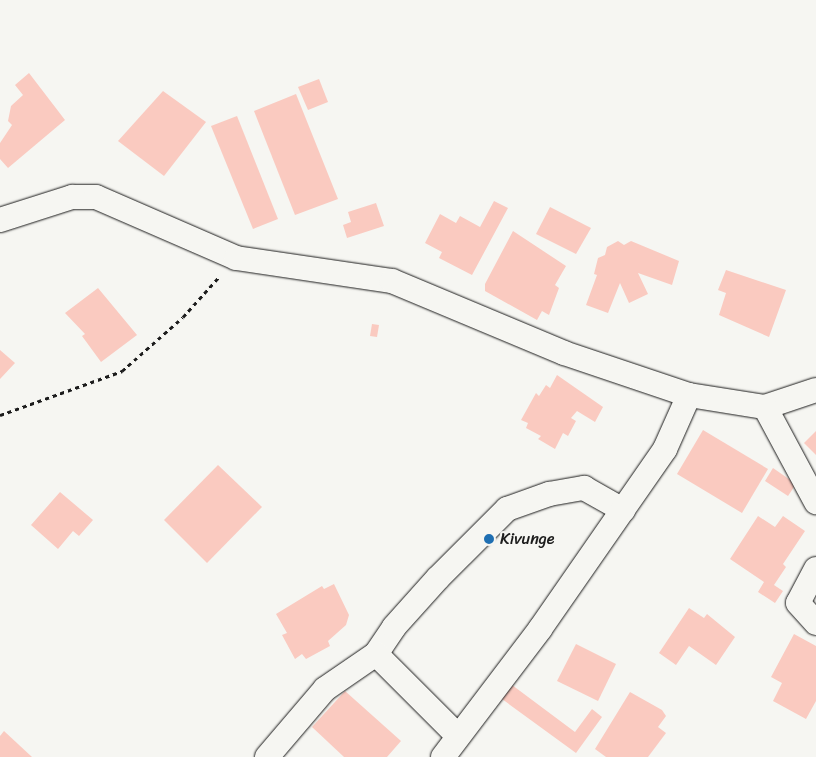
<!DOCTYPE html>
<style>
body{margin:0}
#map{position:relative;width:816px;height:757px;overflow:hidden;background:#f6f6f2;font-family:Sriracha,sans-serif}
div>[style]{position:absolute}
.building>*{inset:0;background:#facac0}
.path>*{height:3px;margin-top:-1.5px;transform-origin:0;background:repeating-linear-gradient(90deg,#1c1c1c 0 4px,transparent 0 8px)}
.roads{filter:drop-shadow(0 0 1px #1c1c1c) drop-shadow(0 0 1px #1c1c1c)}
.minor>*{height:24px;margin:-12px;padding:0 12px;transform-origin:12px;border-radius:12px;background:#f6f6f2}
.dots>*{width:14px;height:14px;translate:-50% -50%;box-sizing:border-box;border:2px solid #f6f6f2;border-radius:50%}
span{translate:-50% -50%;white-space:nowrap;text-align:center;line-height:1.15;-webkit-text-stroke:4px #f6f6f2;paint-order:stroke}
.poi-label{font-size:16px;color:#1c1c1c}
.left{translate:0 -50%;text-align:left}
</style>
<div id="map">
<div class="building">
<div style="clip-path:polygon(29px 73px,65px 120px,8px 168px,0 159px,0 143px,12px 125px,8px 121px,11px 106px,23px 95px,15px 85px)"></div>
<div style="clip-path:polygon(319px 79px,328px 102px,308px 110px,298px 87px)"></div>
<div style="clip-path:polygon(163px 91px,206px 122px,164px 176px,118px 141px)"></div>
<div style="clip-path:polygon(296px 94px,338px 199px,295px 215px,254px 111px)"></div>
<div style="clip-path:polygon(237px 116px,278px 219px,253px 229px,211px 126px)"></div>
<div style="clip-path:polygon(494px 201px,508px 208px,472px 275px,439px 258px,442px 252px,425px 243px,440px 214px,456px 223px,460px 216px,480px 227px)"></div>
<div style="clip-path:polygon(376px 203px,384px 226px,347px 238px,343px 225px,351px 222px,348px 212px)"></div>
<div style="clip-path:polygon(550px 207px,591px 228px,576px 254px,536px 234px)"></div>
<div style="clip-path:polygon(513px 231px,566px 266px,555px 285px,559px 288px,549px 315px,542px 311px,537px 320px,485px 291px,485px 284px)"></div>
<div style="clip-path:polygon(618px 241px,624px 245px,631px 241px,679px 261px,672px 285px,638px 273px,648px 294px,629px 303px,620px 283px,608px 313px,586px 305px,597px 275px,594px 274px,598px 258px,605px 255px,607px 247px)"></div>
<div style="clip-path:polygon(726px 270px,786px 290px,769px 337px,719px 315px,726px 293px,718px 290px)"></div>
<div style="clip-path:polygon(98px 288px,137px 335px,101px 362px,82px 336px,85px 334px,65px 313px)"></div>
<div style="clip-path:polygon(372px 324px,379px 325px,377px 337px,370px 336px)"></div>
<div style="clip-path:polygon(0 350px,15px 363px,0 379px)"></div>
<div style="clip-path:polygon(557px 375px,603px 407px,595px 422px,577px 411px,571px 418px,576px 421px,568px 436px,563px 433px,555px 449px,538px 439px,541px 436px,526px 428px,528px 423px,521px 420px,536px 393px,539px 396px,546px 385px,550px 388px)"></div>
<div style="clip-path:polygon(703px 430px,768px 469px,742px 513px,677px 474px)"></div>
<div style="clip-path:polygon(816px 431px,816px 455px,804px 443px)"></div>
<div style="clip-path:polygon(218px 465px,262px 507px,207px 563px,164px 520px)"></div>
<div style="clip-path:polygon(773px 468px,796px 484px,788px 496px,765px 481px)"></div>
<div style="clip-path:polygon(60px 492px,93px 520px,79px 536px,73px 531px,58px 549px,31px 525px)"></div>
<div style="clip-path:polygon(758px 516px,775px 527px,783px 516px,805px 531px,783px 564px,786px 567px,774px 585px,783px 591px,775px 603px,758px 592px,764px 582px,730px 559px)"></div>
<div style="clip-path:polygon(334px 584px,349px 615px,346px 625px,328px 641px,330px 646px,306px 659px,302px 654px,295px 659px,282px 635px,287px 633px,276px 614px,322px 586px,324px 589px)"></div>
<div style="clip-path:polygon(689px 608px,704px 618px,707px 614px,735px 637px,716px 665px,689px 646px,676px 665px,659px 653px)"></div>
<div style="clip-path:polygon(794px 634px,816px 646px,816px 701px,806px 719px,773px 701px,782px 683px,771px 677px)"></div>
<div style="clip-path:polygon(576px 644px,616px 664px,598px 701px,557px 681px)"></div>
<div style="clip-path:polygon(512px 685px,575px 732px,592px 709px,602px 717px,576px 753px,502px 699px)"></div>
<div style="clip-path:polygon(345px 691px,401px 741px,387px 757px,344px 757px,312px 727px)"></div>
<div style="clip-path:polygon(630px 692px,662px 710px,666px 716px,658px 727px,666px 733px,648px 757px,606px 757px,595px 749px)"></div>
<div style="clip-path:polygon(4px 731px,32px 757px,0 757px,0 736px)"></div>
</div>
<div class="path">
<div style="left:0;top:415px;width:130px;rotate:-19.8deg"></div>
<div style="left:122px;top:371px;width:81px;rotate:-41.5deg"></div>
<div style="left:183px;top:317px;width:54px;rotate:-48deg"></div>
</div>
<div class="roads">
<div class="minor">
<div style="left:0;top:220px;width:76px;rotate:-17.7deg"></div>
<div style="left:72px;top:197px;width:24px"></div>
<div style="left:96px;top:197px;width:153px;rotate:23.5deg"></div>
<div style="left:236px;top:258px;width:158px;rotate:8.4deg"></div>
<div style="left:392px;top:281px;width:186px;rotate:22.7deg"></div>
<div style="left:564px;top:353px;width:132px;rotate:18.6deg"></div>
<div style="left:689px;top:395px;width:77px;rotate:9deg"></div>
<div style="left:765px;top:407px;width:54px;rotate:-18.4deg"></div>
<div style="left:765px;top:407px;width:108px;rotate:61.8deg"></div>
<div style="left:816px;top:569px;width:38px;rotate:118deg"></div>
<div style="left:798px;top:603px;width:27px;rotate:48deg"></div>
<div style="left:376px;top:654px;width:32px;rotate:-56deg"></div>
<div style="left:394px;top:627px;width:66px;rotate:-48.1deg"></div>
<div style="left:438px;top:578px;width:98px;rotate:-45deg"></div>
<div style="left:507px;top:509px;width:45px;rotate:-19.7deg"></div>
<div style="left:549px;top:494px;width:36px;rotate:-10deg"></div>
<div style="left:584px;top:488px;width:45px;rotate:29.4deg"></div>
<div style="left:267px;top:757px;width:89px;rotate:-49.5deg"></div>
<div style="left:325px;top:689px;width:62px;rotate:-34.5deg"></div>
<div style="left:376px;top:654px;width:116px;rotate:45deg"></div>
<div style="left:443px;top:757px;width:161px;rotate:-52.8deg"></div>
<div style="left:540px;top:629px;width:219px;rotate:-55.2deg"></div>
<div style="left:665px;top:449px;width:59px;rotate:-66deg"></div>
</div>
</div>
<div class="dots">
<div style="left:489px;top:539px;background:#1f6fb2"></div>
</div>
<div class="poi-label">
<span class="left" style="left:500px;top:539px">Kivunge</span>
</div>
</div>
